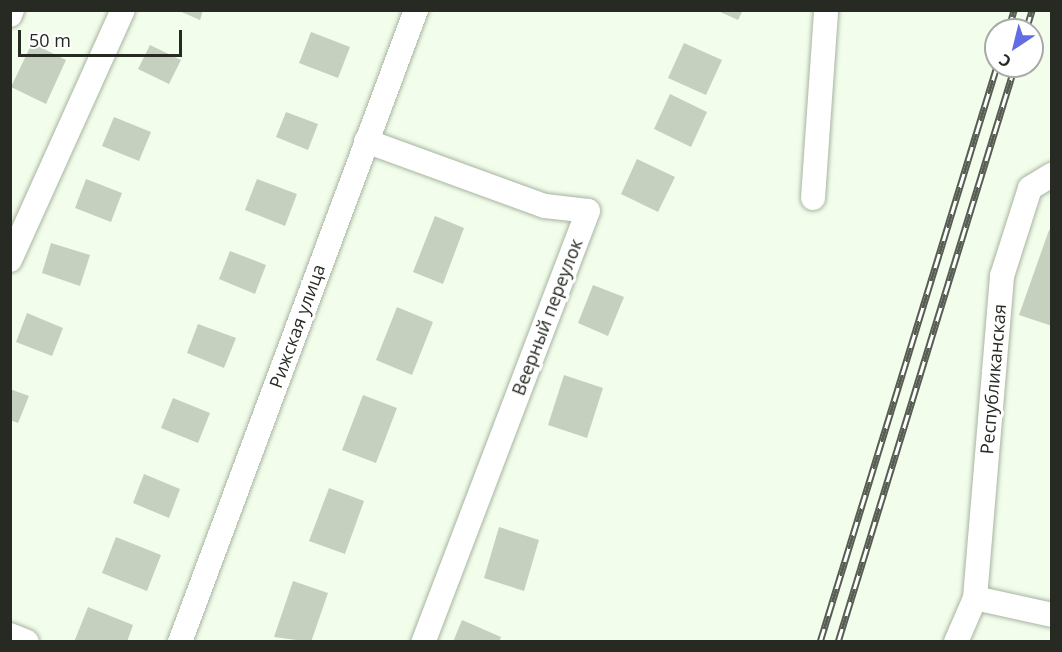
<!DOCTYPE html>
<meta charset="utf-8">
<style>
body{margin:0}
#map{position:relative;width:1062px;height:652px;overflow:hidden;background:#f2feeb;font-family:"Open Sans",sans-serif}
div>[style]{position:absolute}
.building>*{inset:0;background:#c5d1be}
.roads{filter:drop-shadow(0 0 2px #a8b3a1) drop-shadow(0 0 2px #a8b3a1)}
.minor>*{height:24px;margin:-12px;padding:0 12px;transform-origin:12px;border-radius:12px;background:#fff}
.rail>*{height:7px;margin-top:-3.5px;transform-origin:0;background:repeating-linear-gradient(90deg,#fff 0 14px,#575d53 0 28px);box-sizing:border-box;border-block:2px solid #575d53}
span{translate:-50% -50%;white-space:nowrap;text-align:center;line-height:1.15;-webkit-text-stroke:6px #fff;paint-order:stroke}
.street-label{font-size:18px;color:#262a23}
.frame{position:absolute;inset:0;border:12px solid #262a23;pointer-events:none}
.north{position:absolute;left:984px;top:18px;width:60px;height:60px;box-sizing:border-box;background:#fff;border:2px solid #a8aaa7;border-radius:50%;rotate:215deg;font-size:16px;font-weight:700;line-height:24px;text-align:center;color:#262a23}
.north::after{content:'';display:block;margin:auto;width:21px;height:27px;background:#626ce4;clip-path:polygon(50% 0,100% 100%,50% 72%,0 100%)}
.scale{position:absolute;left:18px;top:30px;width:164px;height:27px;box-sizing:border-box;border:3px solid #262a23;border-top:0;padding-left:8px;font-size:18px;line-height:21px;white-space:nowrap;color:#262a23;-webkit-text-stroke:4px #fff;paint-order:stroke}
</style>
<div id="map">
<div class="building">
<div style="clip-path:polygon(177px 10px,203px 10px,200px 20px)"></div>
<div style="clip-path:polygon(716px 10px,743px 10px,738px 20px)"></div>
<div style="clip-path:polygon(311px 32px,350px 47px,338px 78px,299px 63px)"></div>
<div style="clip-path:polygon(32px 43px,66px 60px,46px 104px,11px 87px)"></div>
<div style="clip-path:polygon(684px 43px,722px 60px,706px 95px,668px 78px)"></div>
<div style="clip-path:polygon(150px 45px,181px 60px,169px 84px,138px 69px)"></div>
<div style="clip-path:polygon(670px 94px,707px 112px,691px 147px,654px 129px)"></div>
<div style="clip-path:polygon(286px 112px,318px 124px,308px 150px,276px 137px)"></div>
<div style="clip-path:polygon(114px 117px,151px 132px,139px 161px,102px 146px)"></div>
<div style="clip-path:polygon(637px 159px,675px 177px,658px 212px,621px 194px)"></div>
<div style="clip-path:polygon(86px 179px,122px 193px,111px 222px,75px 208px)"></div>
<div style="clip-path:polygon(257px 179px,297px 194px,285px 226px,245px 210px)"></div>
<div style="clip-path:polygon(435px 216px,464px 228px,443px 284px,413px 272px)"></div>
<div style="clip-path:polygon(1049px 230px,1052px 231px,1052px 326px,1019px 315px)"></div>
<div style="clip-path:polygon(51px 243px,90px 255px,80px 286px,42px 273px)"></div>
<div style="clip-path:polygon(230px 251px,266px 265px,255px 294px,219px 279px)"></div>
<div style="clip-path:polygon(593px 285px,624px 297px,608px 336px,578px 323px)"></div>
<div style="clip-path:polygon(397px 307px,433px 322px,412px 375px,376px 360px)"></div>
<div style="clip-path:polygon(27px 313px,63px 328px,52px 356px,16px 342px)"></div>
<div style="clip-path:polygon(198px 324px,236px 338px,224px 368px,187px 353px)"></div>
<div style="clip-path:polygon(564px 375px,603px 388px,587px 438px,548px 425px)"></div>
<div style="clip-path:polygon(10px 389px,29px 396px,18px 423px,10px 420px)"></div>
<div style="clip-path:polygon(363px 395px,397px 408px,376px 463px,342px 450px)"></div>
<div style="clip-path:polygon(173px 398px,210px 413px,198px 443px,161px 428px)"></div>
<div style="clip-path:polygon(144px 474px,180px 489px,169px 518px,133px 503px)"></div>
<div style="clip-path:polygon(329px 488px,364px 501px,345px 554px,309px 541px)"></div>
<div style="clip-path:polygon(499px 527px,539px 540px,524px 591px,484px 578px)"></div>
<div style="clip-path:polygon(116px 537px,161px 555px,147px 591px,102px 573px)"></div>
<div style="clip-path:polygon(293px 581px,328px 593px,311px 642px,274px 637px)"></div>
<div style="clip-path:polygon(88px 607px,133px 625px,127px 642px,74px 642px)"></div>
<div style="clip-path:polygon(462px 620px,501px 637px,499px 642px,453px 642px)"></div>
</div>
<div class="roads">
<div class="minor">
<div style="left:10px;top:15px;width:5px;rotate:-68deg"></div>
<div style="left:366px;top:141px;width:190px;rotate:20deg"></div>
<div style="left:545px;top:206px;width:43px;rotate:6.6deg"></div>
<div style="left:588px;top:211px;width:462px;rotate:110.9deg"></div>
<div style="left:813px;top:198px;width:188px;rotate:-86deg"></div>
<div style="left:10px;top:260px;width:274px;rotate:-65.7deg"></div>
<div style="left:975px;top:598px;width:79px;rotate:12.4deg"></div>
<div style="left:10px;top:635px;width:18px;rotate:22deg"></div>
<div style="left:180px;top:642px;width:675px;rotate:-69.52deg"></div>
<div style="left:956px;top:642px;width:48px;rotate:-66.6deg"></div>
<div style="left:975px;top:598px;width:323px;rotate:-85.2deg"></div>
<div style="left:1002px;top:276px;width:92px;rotate:-72.3deg"></div>
<div style="left:1030px;top:188px;width:26px;rotate:-31deg"></div>
</div>
</div>
<div class="rail">
<div style="left:1008px;top:30px;width:21px;rotate:-73deg"></div>
<div style="left:1026px;top:30px;width:21px;rotate:-73deg"></div>
<div style="left:820px;top:642px;width:603px;rotate:-72.92deg"></div>
<div style="left:838px;top:642px;width:603px;rotate:-72.92deg"></div>
</div>
<div class="street-label">
<span style="left:547px;top:317px;rotate:-69deg">Веерный переулок</span>
<span style="left:297px;top:326px;rotate:-70deg">Рижская улица</span>
<span style="left:993px;top:379px;rotate:-85deg">Республиканская</span>
</div>
<div class="frame"></div>
<div class="north">С</div>
<div class="scale">50 m</div>
</div>
